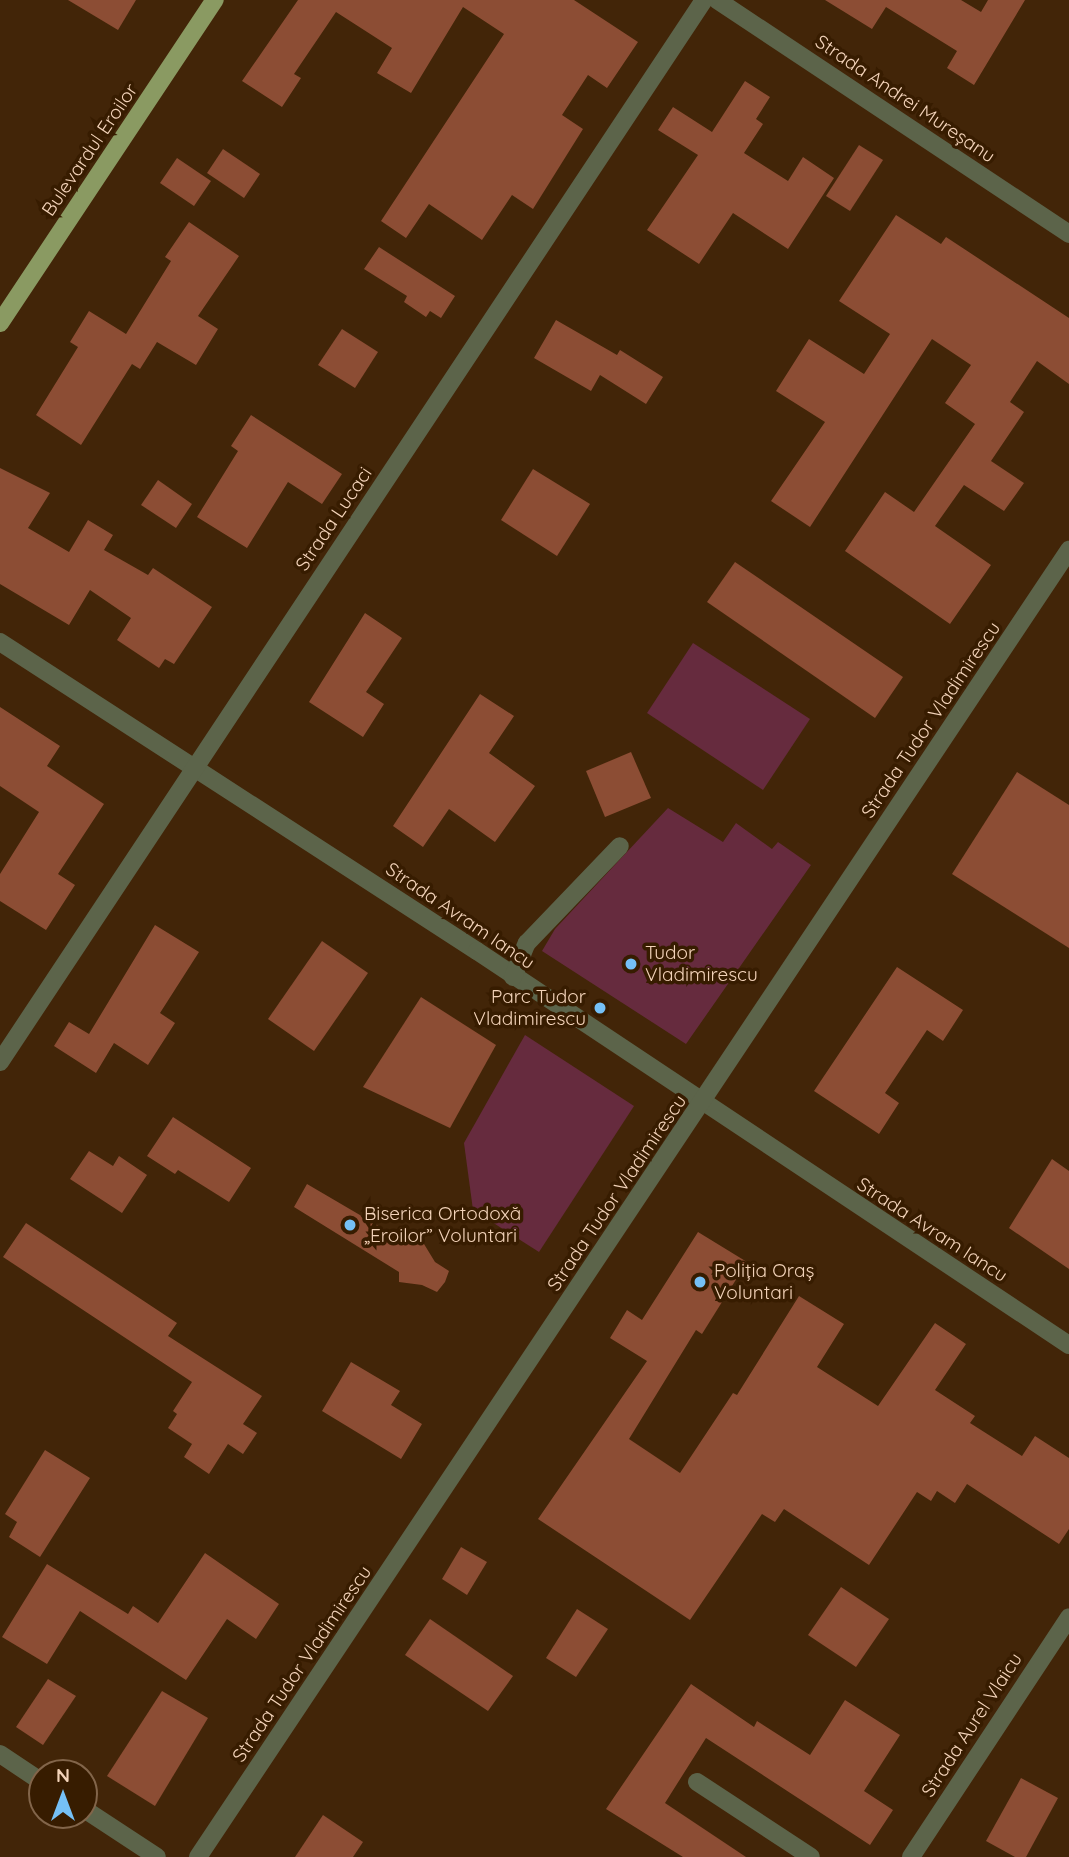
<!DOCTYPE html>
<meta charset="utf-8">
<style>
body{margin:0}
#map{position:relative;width:1069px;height:1857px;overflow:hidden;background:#422508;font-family:Quicksand,sans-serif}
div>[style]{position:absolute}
.green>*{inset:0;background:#662b3e}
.building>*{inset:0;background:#8c4d34}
.minor>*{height:18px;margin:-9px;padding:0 9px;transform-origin:9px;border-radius:9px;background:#5c644a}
.major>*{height:18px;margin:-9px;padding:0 9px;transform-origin:9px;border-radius:9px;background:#8a9a62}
.dots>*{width:19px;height:19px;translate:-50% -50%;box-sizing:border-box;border:4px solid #371c00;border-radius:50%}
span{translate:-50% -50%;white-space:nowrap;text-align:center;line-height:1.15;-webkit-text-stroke:7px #371c00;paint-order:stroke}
.street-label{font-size:19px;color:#f3d3b9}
.poi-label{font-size:19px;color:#f3d3b9}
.left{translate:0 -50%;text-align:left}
.right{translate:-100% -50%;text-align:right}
.north{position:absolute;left:28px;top:1759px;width:70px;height:70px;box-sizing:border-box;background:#371c00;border:2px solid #82654a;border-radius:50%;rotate:0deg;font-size:19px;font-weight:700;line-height:28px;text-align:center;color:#f3d3b9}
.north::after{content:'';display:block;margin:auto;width:24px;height:32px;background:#75c0f6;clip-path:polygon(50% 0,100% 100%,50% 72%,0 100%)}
</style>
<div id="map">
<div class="green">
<div style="clip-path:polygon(693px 643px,810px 719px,763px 790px,647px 713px)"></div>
<div style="clip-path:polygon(668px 808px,723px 842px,736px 823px,772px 849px,778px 842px,811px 865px,686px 1044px,542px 951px,555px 929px)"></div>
<div style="clip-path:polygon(525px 1035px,634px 1106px,539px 1252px,473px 1210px,464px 1143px)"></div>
</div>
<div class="building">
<div style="clip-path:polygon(68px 0,136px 0,118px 30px)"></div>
<div style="clip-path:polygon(298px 0,574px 0,638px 42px,607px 88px,588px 75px,562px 115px,583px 129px,533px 209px,512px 195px,482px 240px,429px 204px,406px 238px,381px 221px,504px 34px,463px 7px,411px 93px,377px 73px,392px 48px,336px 12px,294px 74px,301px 78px,282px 107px,242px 81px)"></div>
<div style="clip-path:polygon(825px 0,961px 0,981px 12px,988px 0,1025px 0,974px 85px,947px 68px,957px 51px,886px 7px,872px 29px)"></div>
<div style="clip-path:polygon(745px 81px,770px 97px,756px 119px,763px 124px,744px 153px,788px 181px,803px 157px,834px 178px,788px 249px,733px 213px,699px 264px,647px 230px,698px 155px,658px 130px,673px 107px,712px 132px)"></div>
<div style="clip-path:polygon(859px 145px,883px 160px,850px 211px,826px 196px)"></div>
<div style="clip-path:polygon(223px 149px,260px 174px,244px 198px,207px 173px)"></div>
<div style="clip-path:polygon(177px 158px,211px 181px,194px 206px,160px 183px)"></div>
<div style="clip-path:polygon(896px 215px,941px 244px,946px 237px,1069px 318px,1069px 384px,1037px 361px,1010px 402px,1024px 412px,991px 461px,1024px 483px,1004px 511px,964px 485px,935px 526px,991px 565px,950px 624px,845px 551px,885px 492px,914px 512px,975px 424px,945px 403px,971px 365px,932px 339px,810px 527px,771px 501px,825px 422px,776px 391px,809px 339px,864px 374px,890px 334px,839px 301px)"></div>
<div style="clip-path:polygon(189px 222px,239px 256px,198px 316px,218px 329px,196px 365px,157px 342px,140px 369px,132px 364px,81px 445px,36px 415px,78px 347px,70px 342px,89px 311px,126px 334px,171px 261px,165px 257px)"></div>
<div style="clip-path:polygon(379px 247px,455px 296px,441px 318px,430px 311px,426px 317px,404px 302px,407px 296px,364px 269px)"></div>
<div style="clip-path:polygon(556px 320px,617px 355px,620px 350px,663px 377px,646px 404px,600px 375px,591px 391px,534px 358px)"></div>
<div style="clip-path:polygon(342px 329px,378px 352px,355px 388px,318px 365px)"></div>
<div style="clip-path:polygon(251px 415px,342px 474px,322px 504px,288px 482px,247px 548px,197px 517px,238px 451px,231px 446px)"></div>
<div style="clip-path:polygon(0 468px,50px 493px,28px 528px,69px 552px,88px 520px,113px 535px,104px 550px,148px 575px,153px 568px,212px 607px,174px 664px,165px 659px,159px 668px,117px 640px,131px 618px,90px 590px,69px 625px,0 584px)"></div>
<div style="clip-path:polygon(533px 469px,590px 504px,557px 556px,501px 520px)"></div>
<div style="clip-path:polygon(158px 480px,192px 504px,176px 528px,141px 505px)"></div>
<div style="clip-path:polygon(735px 562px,903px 677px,875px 718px,707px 602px)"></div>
<div style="clip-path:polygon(365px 613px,402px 638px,366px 692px,384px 704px,363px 737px,309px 702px)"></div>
<div style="clip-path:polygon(480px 694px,514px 716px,489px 753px,535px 786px,495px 842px,449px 809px,423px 847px,393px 826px)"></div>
<div style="clip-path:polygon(0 707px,60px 746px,47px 766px,104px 804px,58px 874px,75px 885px,46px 930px,0 901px,0 874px,39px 812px,0 786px)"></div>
<div style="clip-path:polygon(631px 752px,651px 798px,605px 817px,586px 771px)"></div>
<div style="clip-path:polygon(1017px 772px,1069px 805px,1069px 948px,952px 874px)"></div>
<div style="clip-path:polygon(155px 925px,199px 952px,160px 1013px,175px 1023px,148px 1065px,114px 1043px,96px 1073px,54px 1046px,69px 1022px,89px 1034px)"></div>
<div style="clip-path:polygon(322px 941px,368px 973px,314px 1051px,268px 1019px)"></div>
<div style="clip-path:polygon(897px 967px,963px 1010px,943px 1041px,927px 1030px,885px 1093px,899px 1103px,879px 1134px,814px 1091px)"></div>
<div style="clip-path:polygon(421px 997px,496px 1045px,450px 1128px,363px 1087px)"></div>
<div style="clip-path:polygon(173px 1117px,251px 1168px,229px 1202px,178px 1170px,175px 1174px,147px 1156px)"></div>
<div style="clip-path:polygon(89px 1151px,113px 1166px,119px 1156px,147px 1175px,122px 1213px,70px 1179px)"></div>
<div style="clip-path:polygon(1052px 1159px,1069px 1171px,1069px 1269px,1009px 1228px)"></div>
<div style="clip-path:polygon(307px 1184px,406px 1242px,424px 1244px,435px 1262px,449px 1271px,445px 1282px,437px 1292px,422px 1285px,399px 1282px,399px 1272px,294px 1207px)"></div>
<div style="clip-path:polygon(26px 1223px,177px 1323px,168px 1336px,262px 1396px,243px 1424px,257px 1433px,243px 1454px,228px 1444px,209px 1474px,184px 1457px,192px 1444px,168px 1428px,177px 1414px,173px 1411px,192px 1382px,3px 1257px)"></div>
<div style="clip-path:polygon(698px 1232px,747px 1262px,702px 1334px,696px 1330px,629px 1439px,680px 1473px,733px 1393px,737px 1395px,799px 1296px,844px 1324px,817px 1367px,878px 1406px,935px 1323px,966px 1344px,935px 1390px,975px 1416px,970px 1423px,1022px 1456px,1035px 1436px,1069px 1458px,1069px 1529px,1059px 1544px,967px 1484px,955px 1503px,937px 1491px,931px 1501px,917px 1492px,869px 1565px,784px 1509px,775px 1522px,762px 1514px,690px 1620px,538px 1519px,647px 1361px,610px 1338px,627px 1310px,642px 1320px)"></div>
<div style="clip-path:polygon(351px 1362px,400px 1391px,391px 1405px,422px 1424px,401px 1459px,322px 1411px)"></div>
<div style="clip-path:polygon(45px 1450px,90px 1478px,40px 1557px,9px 1537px,17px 1522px,5px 1514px)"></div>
<div style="clip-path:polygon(461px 1547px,487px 1562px,467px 1595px,442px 1579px)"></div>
<div style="clip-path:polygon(205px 1553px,279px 1604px,256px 1639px,227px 1619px,186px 1680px,80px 1611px,47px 1664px,2px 1637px,47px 1564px,128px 1614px,133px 1606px,158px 1623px)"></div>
<div style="clip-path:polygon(841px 1587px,889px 1619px,856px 1667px,808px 1635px)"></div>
<div style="clip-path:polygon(577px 1609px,608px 1629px,576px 1677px,546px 1658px)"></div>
<div style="clip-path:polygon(430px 1619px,513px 1676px,488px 1711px,405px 1655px)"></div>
<div style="clip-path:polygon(48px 1679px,76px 1696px,43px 1745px,16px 1727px)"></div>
<div style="clip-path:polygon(691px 1684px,754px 1727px,757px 1721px,810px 1755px,845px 1700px,900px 1735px,864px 1791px,893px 1810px,870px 1845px,706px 1738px,665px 1803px,746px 1857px,683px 1857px,606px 1809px)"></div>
<div style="clip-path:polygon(162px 1691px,208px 1718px,155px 1806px,107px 1776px)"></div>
<div style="clip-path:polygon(1021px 1778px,1058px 1798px,1026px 1857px,1015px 1857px,986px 1841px)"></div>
<div style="clip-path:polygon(323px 1815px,363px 1842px,353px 1857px,295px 1857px)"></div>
</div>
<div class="minor">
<div style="left:717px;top:0;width:423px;rotate:33.6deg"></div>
<div style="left:0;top:642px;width:568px;rotate:32.94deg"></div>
<div style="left:477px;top:951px;width:711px;rotate:33.65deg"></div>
<div style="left:513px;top:977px;width:37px;rotate:-68deg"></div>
<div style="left:527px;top:943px;width:134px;rotate:-46.2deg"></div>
<div style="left:0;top:1062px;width:1274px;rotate:-56.46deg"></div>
<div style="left:0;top:1754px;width:50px;rotate:33.7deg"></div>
<div style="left:697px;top:1782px;width:136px;rotate:33.3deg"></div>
<div style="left:84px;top:1809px;width:87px;rotate:33.3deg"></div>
<div style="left:198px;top:1857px;width:1571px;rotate:-56.32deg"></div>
<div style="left:911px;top:1857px;width:287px;rotate:-56.6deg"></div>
</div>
<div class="major">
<div style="left:0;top:323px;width:388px;rotate:-56.4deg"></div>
</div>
<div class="dots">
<div style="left:631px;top:964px;background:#75c0f6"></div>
<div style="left:600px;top:1008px;background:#75c0f6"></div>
<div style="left:350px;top:1225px;background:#75c0f6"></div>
<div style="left:700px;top:1282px;background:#75c0f6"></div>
</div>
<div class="street-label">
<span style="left:905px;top:99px;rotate:34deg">Strada Andrei Mureșanu</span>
<span style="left:90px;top:150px;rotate:-56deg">Bulevardul Eroilor</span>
<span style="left:334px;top:519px;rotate:-56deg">Strada Lucaci</span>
<span style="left:931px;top:720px;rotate:-56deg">Strada Tudor Vladimirescu</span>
<span style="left:460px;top:916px;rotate:34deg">Strada Avram Iancu</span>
<span style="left:617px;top:1193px;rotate:-56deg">Strada Tudor Vladimirescu</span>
<span style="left:932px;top:1230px;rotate:33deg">Strada Avram Iancu</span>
<span style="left:302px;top:1664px;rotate:-56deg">Strada Tudor Vladimirescu</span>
<span style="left:972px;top:1725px;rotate:-57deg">Strada Aurel Vlaicu</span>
</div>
<div class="poi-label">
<span class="left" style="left:645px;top:964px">Tudor<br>Vladimirescu</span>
<span class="right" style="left:586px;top:1008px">Parc Tudor<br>Vladimirescu</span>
<span class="left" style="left:364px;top:1225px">Biserica Ortodoxă<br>„Eroilor” Voluntari</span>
<span class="left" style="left:714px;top:1282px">Poliția Oraș<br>Voluntari</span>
</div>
<div class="north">N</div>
</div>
